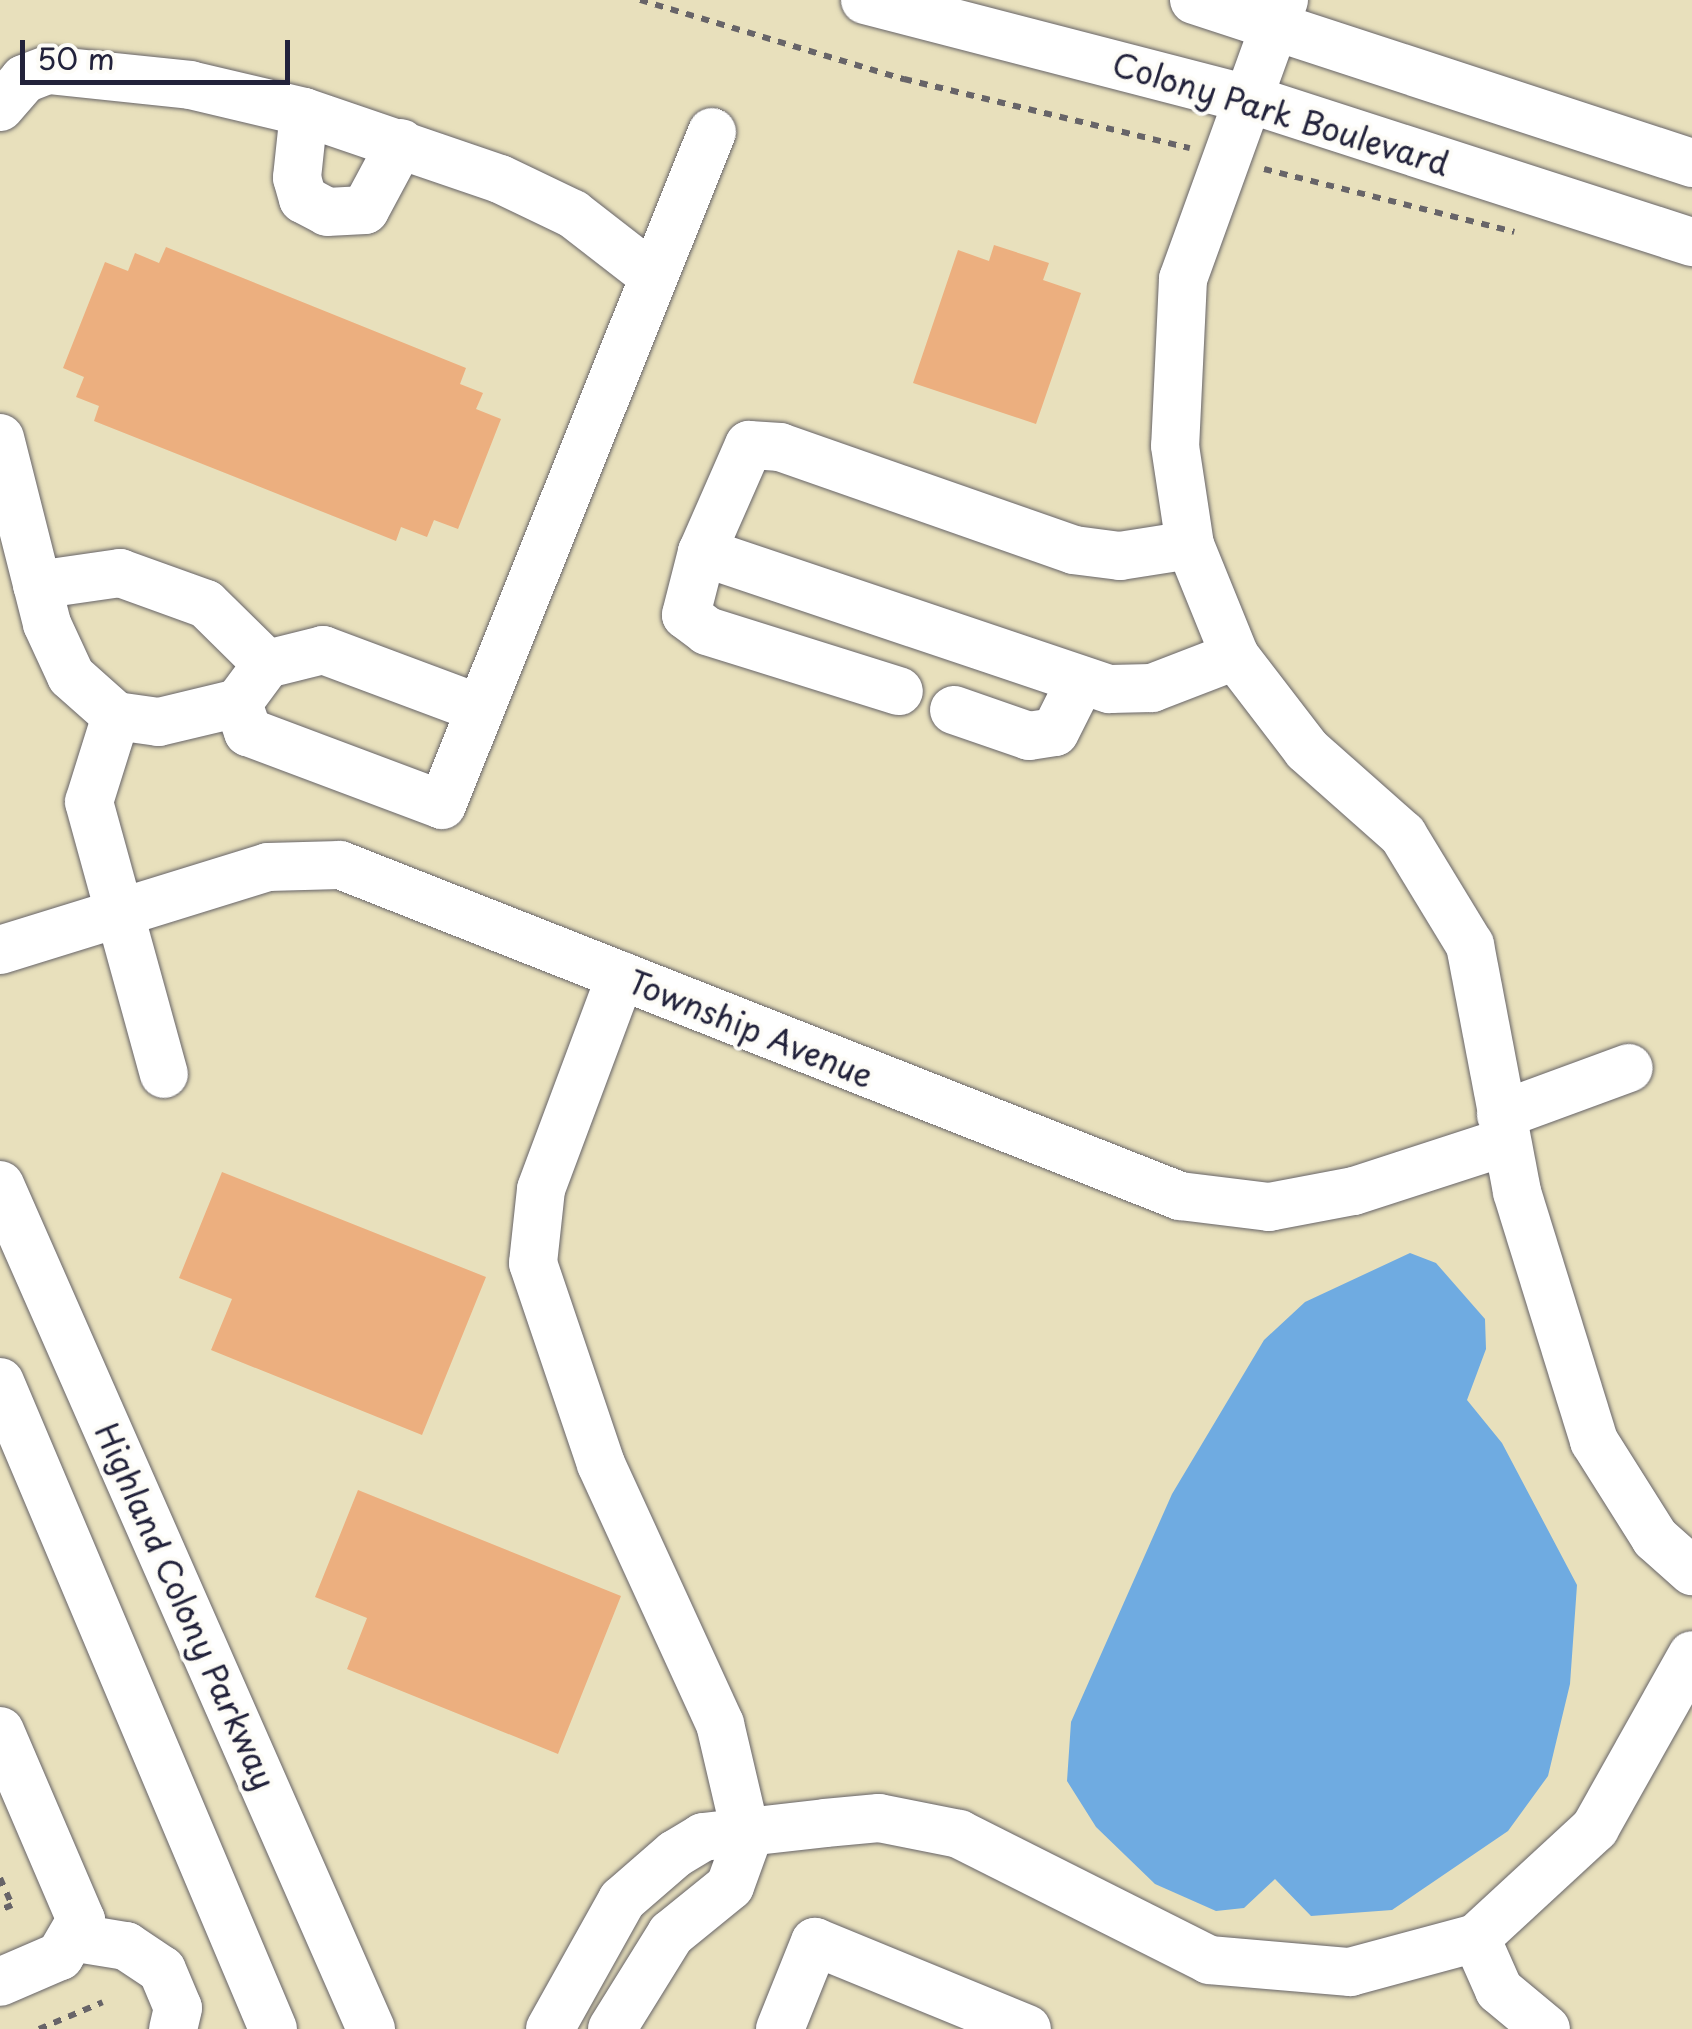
<!DOCTYPE html>
<style>
body{margin:0}
#map{position:relative;width:1692px;height:2029px;overflow:hidden;background:#e8e0bc;font-family:"Playpen Sans",sans-serif}
div>[style]{position:absolute}
.water>*{inset:0;background:#6fabe1}
.building>*{inset:0;background:#ecaf7f}
.path>*{height:6px;margin-top:-3px;transform-origin:0;background:repeating-linear-gradient(90deg,#676468 0 8px,transparent 0 16px)}
.roads{filter:drop-shadow(0 0 2px #676468) drop-shadow(0 0 2px #676468)}
.minor>*{height:48px;margin:-24px;padding:0 24px;transform-origin:24px;border-radius:24px;background:#fff}
span{translate:-50% -50%;white-space:nowrap;text-align:center;line-height:1.15;-webkit-text-stroke:8px #fdfcf7;paint-order:stroke}
.street-label{font-size:32px;color:#22223b}
.scale{position:absolute;left:20px;top:40px;width:270px;height:45px;box-sizing:border-box;border:5px solid #22223b;border-top:0;padding-left:12px;font-size:30px;line-height:35px;white-space:nowrap;color:#22223b;-webkit-text-stroke:8px #fdfcf7;paint-order:stroke}
</style>
<div id="map">
<div class="water">
<div style="clip-path:polygon(1410px 1253px,1436px 1263px,1485px 1319px,1486px 1349px,1467px 1400px,1502px 1443px,1577px 1585px,1570px 1684px,1548px 1776px,1508px 1831px,1392px 1910px,1311px 1916px,1275px 1879px,1244px 1908px,1216px 1911px,1155px 1884px,1096px 1827px,1067px 1781px,1071px 1722px,1172px 1494px,1264px 1340px,1305px 1302px)"></div>
</div>
<div class="building">
<div style="clip-path:polygon(994px 245px,1049px 263px,1043px 280px,1081px 293px,1036px 424px,913px 383px,958px 250px,989px 261px)"></div>
<div style="clip-path:polygon(166px 247px,466px 368px,460px 384px,483px 393px,476px 409px,501px 419px,458px 529px,434px 520px,427px 537px,401px 527px,396px 541px,94px 421px,99px 406px,76px 397px,84px 377px,63px 368px,105px 262px,128px 271px,135px 253px,159px 263px)"></div>
<div style="clip-path:polygon(222px 1172px,486px 1277px,422px 1435px,211px 1350px,232px 1299px,179px 1278px)"></div>
<div style="clip-path:polygon(358px 1490px,621px 1596px,558px 1754px,347px 1669px,367px 1618px,315px 1597px)"></div>
</div>
<div class="path">
<div style="left:640px;top:0;width:276px;rotate:16.7deg"></div>
<div style="left:904px;top:79px;width:294px;rotate:13.6deg"></div>
<div style="left:1264px;top:169px;width:258px;rotate:14.1deg"></div>
<div style="left:0;top:1878px;width:30px;rotate:66deg"></div>
<div style="left:12px;top:1905px;width:13px;rotate:157deg"></div>
<div style="left:39px;top:2029px;width:69px;rotate:-22.9deg"></div>
</div>
<div class="roads">
<div class="minor">
<div style="left:865px;top:0;width:397px;rotate:14.5deg"></div>
<div style="left:1249px;top:99px;width:466px;rotate:17.9deg"></div>
<div style="left:1194px;top:0;width:524px;rotate:18.12deg"></div>
<div style="left:1284px;top:0;width:297px;rotate:109.9deg"></div>
<div style="left:1183px;top:279px;width:167px;rotate:92.7deg"></div>
<div style="left:1175px;top:446px;width:100px;rotate:81.4deg"></div>
<div style="left:1190px;top:545px;width:120px;rotate:67.9deg"></div>
<div style="left:1235px;top:656px;width:118px;rotate:52.5deg"></div>
<div style="left:1307px;top:750px;width:128px;rotate:41.5deg"></div>
<div style="left:1403px;top:835px;width:129px;rotate:58.7deg"></div>
<div style="left:1470px;top:945px;width:251px;rotate:79.2deg"></div>
<div style="left:1517px;top:1192px;width:261px;rotate:72.8deg"></div>
<div style="left:1594px;top:1441px;width:115px;rotate:57.8deg"></div>
<div style="left:1655px;top:1538px;width:50px;rotate:41.7deg"></div>
<div style="left:0;top:107px;width:37px;rotate:-49deg"></div>
<div style="left:24px;top:79px;width:26px;rotate:-21deg"></div>
<div style="left:48px;top:70px;width:143px;rotate:6deg"></div>
<div style="left:190px;top:85px;width:117px;rotate:13.3deg"></div>
<div style="left:304px;top:112px;width:207px;rotate:18.9deg"></div>
<div style="left:500px;top:179px;width:81px;rotate:25.6deg"></div>
<div style="left:573px;top:214px;width:101px;rotate:37.8deg"></div>
<div style="left:304px;top:112px;width:66px;rotate:96.1deg"></div>
<div style="left:297px;top:178px;width:22px;rotate:74deg"></div>
<div style="left:303px;top:199px;width:27px;rotate:28deg"></div>
<div style="left:327px;top:212px;width:38px;rotate:-3deg"></div>
<div style="left:365px;top:210px;width:76px;rotate:-61.8deg"></div>
<div style="left:0;top:438px;width:192px;rotate:75.8deg"></div>
<div style="left:47px;top:624px;width:57px;rotate:65.2deg"></div>
<div style="left:71px;top:676px;width:60px;rotate:41.6deg"></div>
<div style="left:116px;top:716px;width:43px;rotate:7.9deg"></div>
<div style="left:159px;top:722px;width:81px;rotate:-13.5deg"></div>
<div style="left:238px;top:703px;width:31px;rotate:71deg"></div>
<div style="left:248px;top:732px;width:207px;rotate:20.6deg"></div>
<div style="left:442px;top:805px;width:725px;rotate:-68.14deg"></div>
<div style="left:1190px;top:545px;width:71px;rotate:171.1deg"></div>
<div style="left:1120px;top:556px;width:46px;rotate:-172.6deg"></div>
<div style="left:1074px;top:550px;width:312px;rotate:-160.7deg"></div>
<div style="left:780px;top:447px;width:31px;rotate:-176deg"></div>
<div style="left:749px;top:445px;width:117px;rotate:113.7deg"></div>
<div style="left:702px;top:552px;width:430px;rotate:18.6deg"></div>
<div style="left:1110px;top:689px;width:42px;rotate:-1.4deg"></div>
<div style="left:1152px;top:688px;width:89px;rotate:-21.1deg"></div>
<div style="left:702px;top:552px;width:65px;rotate:104.3deg"></div>
<div style="left:686px;top:615px;width:26px;rotate:37deg"></div>
<div style="left:707px;top:631px;width:201px;rotate:17.4deg"></div>
<div style="left:37px;top:585px;width:84px;rotate:-8.2deg"></div>
<div style="left:120px;top:573px;width:91px;rotate:19.8deg"></div>
<div style="left:206px;top:604px;width:86px;rotate:44.5deg"></div>
<div style="left:267px;top:664px;width:49px;rotate:126.6deg"></div>
<div style="left:267px;top:664px;width:58px;rotate:-14deg"></div>
<div style="left:323px;top:650px;width:165px;rotate:20.5deg"></div>
<div style="left:954px;top:710px;width:79px;rotate:19.1deg"></div>
<div style="left:1029px;top:736px;width:26px;rotate:-9deg"></div>
<div style="left:1055px;top:732px;width:58px;rotate:-63.4deg"></div>
<div style="left:116px;top:716px;width:90px;rotate:107.4deg"></div>
<div style="left:89px;top:802px;width:282px;rotate:74.6deg"></div>
<div style="left:0;top:950px;width:281px;rotate:-17.2deg"></div>
<div style="left:268px;top:867px;width:72px;rotate:-1.6deg"></div>
<div style="left:340px;top:865px;width:903px;rotate:21.51deg"></div>
<div style="left:1180px;top:1196px;width:90px;rotate:7deg"></div>
<div style="left:1269px;top:1207px;width:86px;rotate:-10.7deg"></div>
<div style="left:1354px;top:1191px;width:159px;rotate:-18deg"></div>
<div style="left:1501px;top:1115px;width:136px;rotate:-20.2deg"></div>
<div style="left:0;top:1185px;width:922px;rotate:66.27deg"></div>
<div style="left:0;top:1382px;width:702px;rotate:67.12deg"></div>
<div style="left:0;top:1731px;width:206px;rotate:66.8deg"></div>
<div style="left:81px;top:1920px;width:42px;rotate:120.3deg"></div>
<div style="left:60px;top:1956px;width:65px;rotate:156.6deg"></div>
<div style="left:77px;top:1938px;width:50px;rotate:9.3deg"></div>
<div style="left:126px;top:1946px;width:43px;rotate:33.7deg"></div>
<div style="left:162px;top:1970px;width:41px;rotate:67.2deg"></div>
<div style="left:178px;top:2008px;width:22px;rotate:103deg"></div>
<div style="left:1476px;top:1938px;width:57px;rotate:66.1deg"></div>
<div style="left:1499px;top:1990px;width:61px;rotate:39.7deg"></div>
<div style="left:550px;top:2029px;width:148px;rotate:-60.8deg"></div>
<div style="left:622px;top:1900px;width:70px;rotate:-41deg"></div>
<div style="left:675px;top:1854px;width:33px;rotate:-31deg"></div>
<div style="left:703px;top:1837px;width:123px;rotate:-6.5deg"></div>
<div style="left:825px;top:1823px;width:54px;rotate:-5.3deg"></div>
<div style="left:879px;top:1818px;width:82px;rotate:11.3deg"></div>
<div style="left:959px;top:1834px;width:280px;rotate:26.7deg"></div>
<div style="left:1209px;top:1960px;width:142px;rotate:4.9deg"></div>
<div style="left:1350px;top:1972px;width:131px;rotate:-15.1deg"></div>
<div style="left:1476px;top:1938px;width:162px;rotate:-42.7deg"></div>
<div style="left:1595px;top:1828px;width:198px;rotate:-60.7deg"></div>
<div style="left:612px;top:2029px;width:112px;rotate:-58.2deg"></div>
<div style="left:671px;top:1934px;width:76px;rotate:-39.1deg"></div>
<div style="left:730px;top:1886px;width:50px;rotate:-70.1deg"></div>
<div style="left:747px;top:1839px;width:118px;rotate:-103.2deg"></div>
<div style="left:720px;top:1724px;width:286px;rotate:-114.6deg"></div>
<div style="left:601px;top:1464px;width:212px;rotate:-108.7deg"></div>
<div style="left:533px;top:1263px;width:74px;rotate:-83.8deg"></div>
<div style="left:541px;top:1189px;width:228px;rotate:-69.5deg"></div>
<div style="left:780px;top:2029px;width:94px;rotate:-68.1deg"></div>
<div style="left:815px;top:1942px;width:229px;rotate:22.3deg"></div>
</div>
</div>
<div class="street-label">
<span style="left:1281px;top:113px;rotate:17deg">Colony Park Boulevard</span>
<span style="left:751px;top:1028px;rotate:22deg">Township Avenue</span>
<span style="left:186px;top:1606px;rotate:66deg">Highland Colony Parkway</span>
</div>
<div class="scale">50 m</div>
</div>
